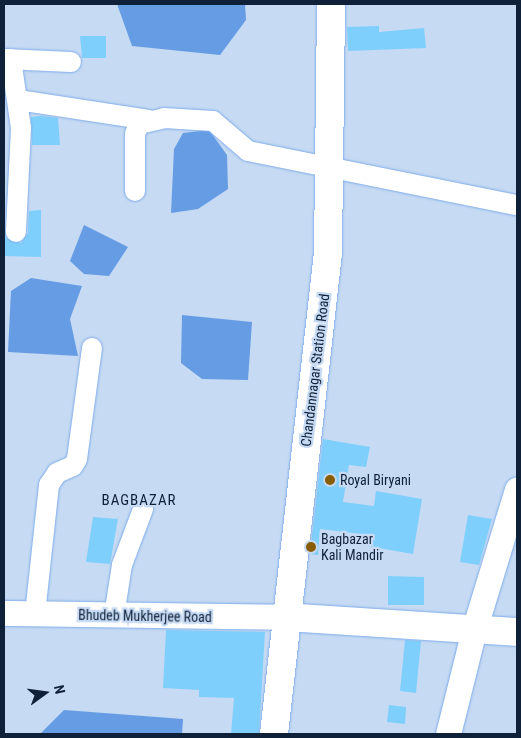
<!DOCTYPE html>
<style>
body{margin:0}
#map{position:relative;width:521px;height:738px;overflow:hidden;background:#c6daf3;font-family:"Roboto Condensed",sans-serif}
div>[style]{position:absolute}
.water>*{inset:0;background:#659ce3}
.building>*{inset:0;background:#7fcffc}
.roads{filter:drop-shadow(0 0 1px #7eace9) drop-shadow(0 0 1px #7eace9)}
.minor>*{height:20px;margin:-10px;padding:0 10px;transform-origin:10px;border-radius:10px;background:#fff}
.tertiary>*{height:25px;margin:-12.5px;padding:0 12.5px;transform-origin:12.5px;border-radius:12.5px;background:#fff}
.secondary>*{height:28px;margin:-14px;padding:0 14px;transform-origin:14px;border-radius:14px;background:#fff}
.dots>*{width:14px;height:14px;translate:-50% -50%;box-sizing:border-box;border:2px solid #c6daf3;border-radius:50%}
span{translate:-50% -50%;white-space:nowrap;text-align:center;line-height:1.15;-webkit-text-stroke:4.5px #c6daf3;paint-order:stroke}
.street-label{font-size:14px;color:#0f2138}
.poi-label{font-size:14px;color:#0f2138}
.left{translate:0 -50%;text-align:left}
.neighbourhood-label{font-size:15px;color:#0f2138;letter-spacing:1px}
.frame{position:absolute;inset:0;border:5px solid #0f2138;pointer-events:none}
.north{position:absolute;left:20px;top:668px;width:50px;height:50px;-webkit-text-stroke:4px #c6daf3;paint-order:stroke;rotate:76deg;font-size:14px;font-weight:700;line-height:20px;text-align:center;color:#0f2138}
.north::after{content:'';display:block;margin:auto;width:18px;height:22px;background:#0f2138;clip-path:polygon(50% 0,100% 100%,50% 72%,0 100%)}
</style>
<div id="map">
<div class="water">
<div style="clip-path:polygon(117px 4px,245px 4px,246px 20px,220px 55px,132px 46px)"></div>
<div style="clip-path:polygon(209px 130px,227px 155px,228px 189px,198px 209px,171px 213px,174px 149px,183px 133px)"></div>
<div style="clip-path:polygon(84px 225px,128px 247px,109px 276px,84px 274px,70px 261px)"></div>
<div style="clip-path:polygon(31px 278px,82px 286px,70px 319px,78px 356px,8px 352px,11px 291px)"></div>
<div style="clip-path:polygon(182px 315px,252px 322px,248px 380px,202px 379px,181px 363px)"></div>
<div style="clip-path:polygon(64px 710px,183px 719px,182px 734px,40px 734px)"></div>
</div>
<div class="building">
<div style="clip-path:polygon(379px 26px,379px 32px,424px 28px,426px 48px,348px 51px,347px 27px)"></div>
<div style="clip-path:polygon(80px 36px,106px 36px,106px 58px,82px 58px)"></div>
<div style="clip-path:polygon(41px 116px,58px 118px,60px 145px,32px 145px,31px 117px)"></div>
<div style="clip-path:polygon(41px 210px,41px 257px,4px 256px,4px 220px,6px 238px,21px 243px,28px 233px,29px 211px)"></div>
<div style="clip-path:polygon(323px 439px,370px 447px,366px 467px,349px 465px,343px 502px,374px 506px,376px 491px,422px 499px,413px 554px,367px 546px,369px 535px,320px 529px,318px 555px,310px 554px)"></div>
<div style="clip-path:polygon(468px 515px,492px 519px,479px 565px,460px 562px)"></div>
<div style="clip-path:polygon(93px 517px,118px 519px,110px 564px,86px 562px)"></div>
<div style="clip-path:polygon(388px 576px,424px 577px,424px 605px,388px 605px)"></div>
<div style="clip-path:polygon(166px 630px,265px 632px,259px 734px,231px 734px,234px 698px,199px 697px,199px 690px,163px 688px)"></div>
<div style="clip-path:polygon(405px 640px,421px 641px,416px 693px,400px 691px)"></div>
<div style="clip-path:polygon(389px 705px,406px 707px,405px 724px,387px 722px)"></div>
</div>
<div class="roads">
<div class="minor">
<div style="left:4px;top:59px;width:67px;rotate:2.6deg"></div>
<div style="left:11px;top:59px;width:70px;rotate:81.8deg"></div>
<div style="left:21px;top:128px;width:104px;rotate:92.8deg"></div>
<div style="left:18px;top:100px;width:132px;rotate:8.7deg"></div>
<div style="left:135px;top:191px;width:57px;rotate:-90deg"></div>
<div style="left:135px;top:134px;width:11px;rotate:-68deg"></div>
<div style="left:139px;top:124px;width:26px;rotate:-13deg"></div>
<div style="left:164px;top:118px;width:49px;rotate:3.5deg"></div>
<div style="left:213px;top:121px;width:46px;rotate:40.6deg"></div>
<div style="left:248px;top:151px;width:274px;rotate:11.4deg"></div>
<div style="left:35px;top:614px;width:130px;rotate:-83.8deg"></div>
<div style="left:49px;top:485px;width:14px;rotate:-56deg"></div>
<div style="left:57px;top:473px;width:17px;rotate:-24deg"></div>
<div style="left:73px;top:466px;width:8px;rotate:-60deg"></div>
<div style="left:77px;top:459px;width:112px;rotate:-82.3deg"></div>
<div style="left:114px;top:616px;width:52px;rotate:-81.1deg"></div>
<div style="left:122px;top:565px;width:60px;rotate:-69.4deg"></div>
</div>
<div class="tertiary">
<div style="left:4px;top:613px;width:281px;rotate:0.8deg"></div>
<div style="left:448px;top:734px;width:107px;rotate:-76deg"></div>
<div style="left:474px;top:630px;width:147px;rotate:-73deg"></div>
</div>
<div class="secondary">
<div style="left:285px;top:617px;width:232px;rotate:3.7deg"></div>
<div style="left:274px;top:734px;width:485px;rotate:-83.6deg"></div>
<div style="left:328px;top:252px;width:248px;rotate:-89.3deg"></div>
</div>
</div>
<div class="dots">
<div style="left:330px;top:480px;background:#8a5c00"></div>
<div style="left:311px;top:547px;background:#8a5c00"></div>
</div>
<div class="street-label">
<span style="left:315px;top:370px;rotate:-83deg">Chandannagar Station Road</span>
<span style="left:145px;top:616px;rotate:1deg">Bhudeb Mukherjee Road</span>
</div>
<div class="poi-label">
<span class="left" style="left:340px;top:480px">Royal Biryani</span>
<span class="left" style="left:321px;top:547px">Bagbazar<br>Kali Mandir</span>
</div>
<div class="neighbourhood-label">
<span style="left:139px;top:501px">BAGBAZAR</span>
</div>
<div class="frame"></div>
<div class="north">N</div>
</div>
